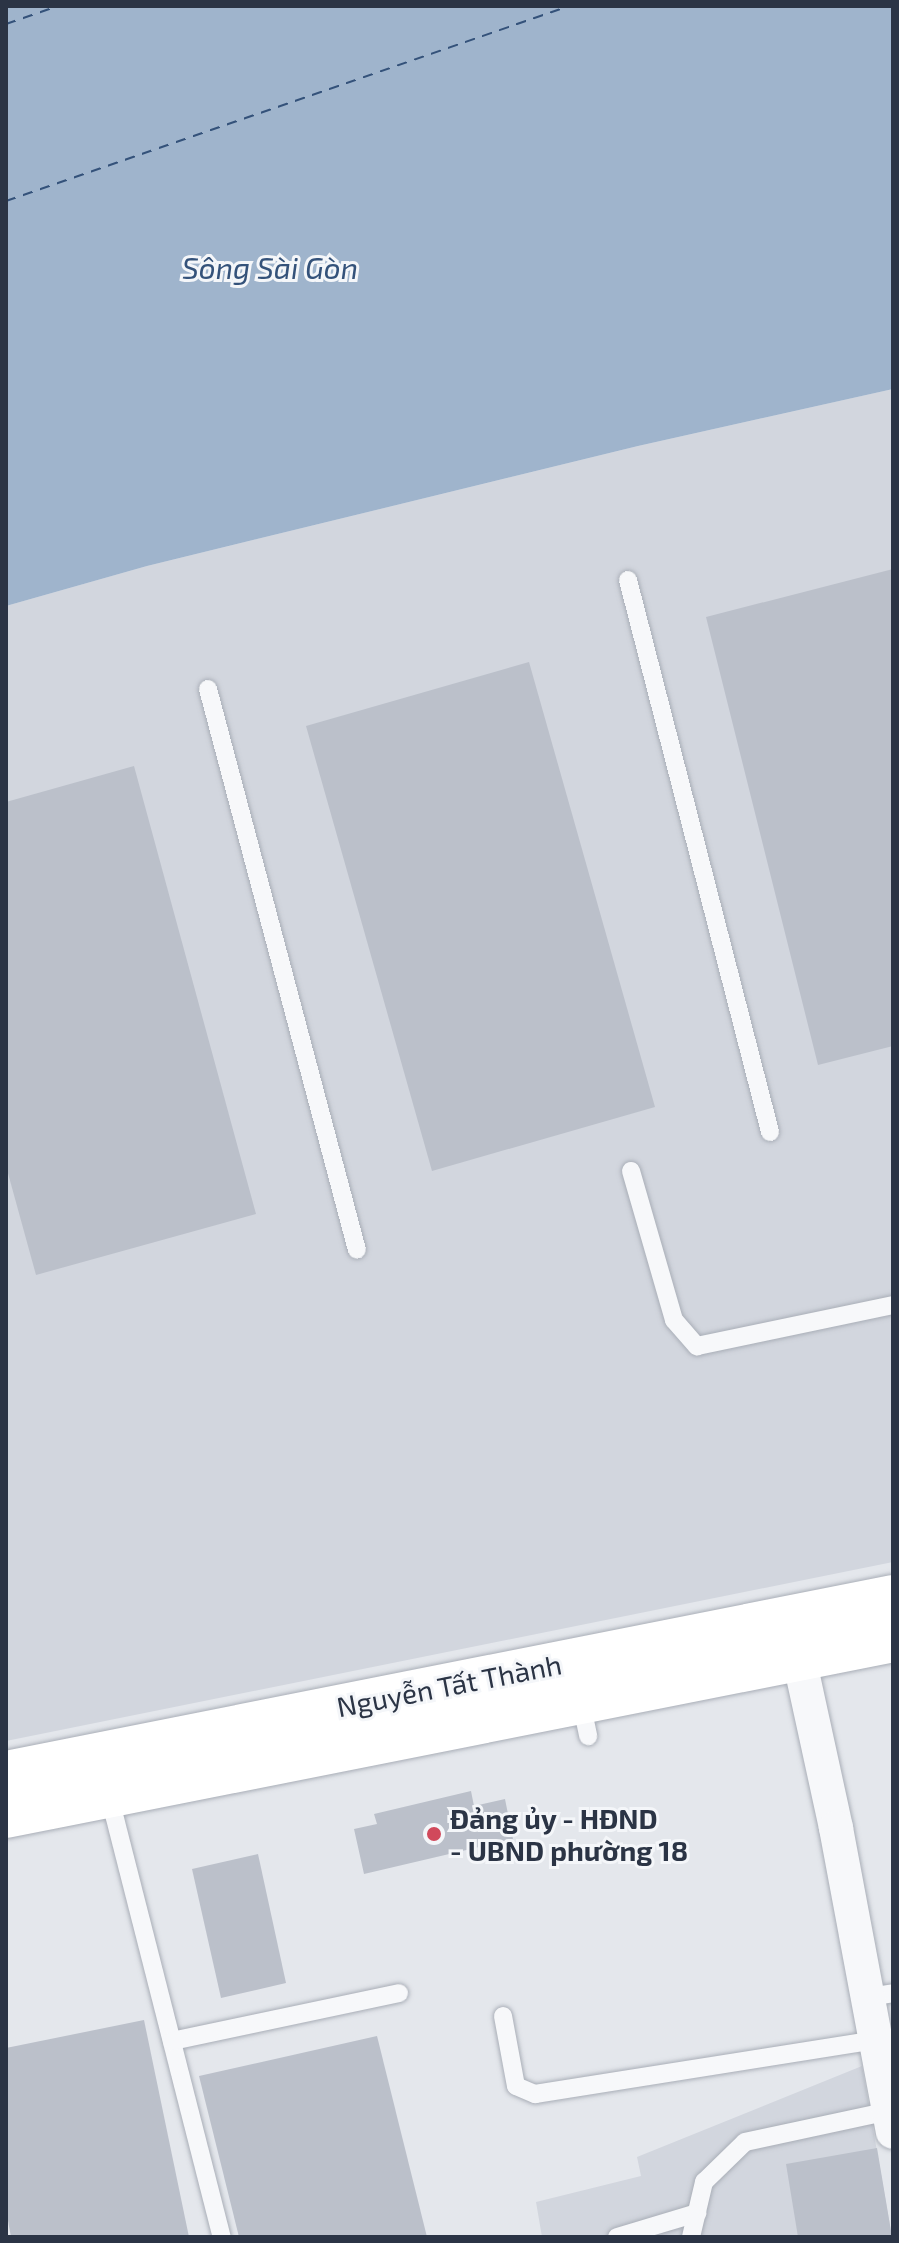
<!DOCTYPE html>
<meta charset="utf-8">
<style>
body{margin:0}
#map{position:relative;width:899px;height:2243px;overflow:hidden;background:#e4e7ec;font-family:"Exo 2",sans-serif}
div>[style]{position:absolute}
.built>*{inset:0;background:#d2d6de}
.water>*{inset:0;background:#9fb4cc}
.ferry>*{height:2px;margin-top:-1px;transform-origin:0;background:repeating-linear-gradient(90deg,#34527a 0 10px,transparent 0 18px)}
.building>*{inset:0;background:#bbc0ca}
.roads{filter:drop-shadow(0 0 2px #a9aeb7) drop-shadow(0 0 2px #a9aeb7)}
.lane>*{height:18px;margin:-9px;padding:0 9px;transform-origin:9px;border-radius:9px;background:#f7f8fa}
.street>*{height:34px;margin:-17px;padding:0 17px;transform-origin:17px;border-radius:17px;background:#f7f8fa}
.primary>*{height:44px;margin:-22px;padding:0 22px;transform-origin:22px;border-radius:22px;background:#fff}
.dots>*{width:22px;height:22px;translate:-50% -50%;box-sizing:border-box;border:4px solid #f4f6f9;border-radius:50%}
span{translate:-50% -50%;white-space:nowrap;text-align:center;line-height:1.15;-webkit-text-stroke:6px #f4f6f9;paint-order:stroke}
.street-label{font-size:28px;color:#2b3445}
.poi-label{font-size:28px;color:#2b3445;font-weight:700}
.left{translate:0 -50%;text-align:left}
.water-label{font-size:30px;color:#34527a;font-style:italic}
.frame{position:absolute;inset:0;border:8px solid #2b3445;pointer-events:none}
</style>
<div id="map">
<div class="built">
<div style="clip-path:polygon(893px 389px,893px 1562px,6px 1741px,6px 606px,147px 566px,638px 446px)"></div>
<div style="clip-path:polygon(862px 2066px,892px 2237px,542px 2237px,536px 2202px,641px 2176px,637px 2157px)"></div>
</div>
<div class="water">
<div style="clip-path:polygon(6px 6px,893px 6px,893px 389px,638px 446px,147px 566px,6px 606px)"></div>
</div>
<div class="ferry">
<div style="left:6px;top:24px;width:55px;rotate:-19.1deg"></div>
<div style="left:6px;top:201px;width:596px;rotate:-19.1deg"></div>
</div>
<div class="building">
<div style="clip-path:polygon(893px 569px,893px 1046px,818px 1065px,706px 617px)"></div>
<div style="clip-path:polygon(529px 662px,655px 1107px,432px 1171px,306px 726px)"></div>
<div style="clip-path:polygon(134px 766px,256px 1214px,36px 1275px,6px 1166px,6px 802px)"></div>
<div style="clip-path:polygon(471px 1791px,474px 1806px,505px 1799px,513px 1839px,364px 1874px,354px 1829px,377px 1824px,374px 1814px)"></div>
<div style="clip-path:polygon(258px 1854px,286px 1983px,221px 1998px,192px 1869px)"></div>
<div style="clip-path:polygon(144px 2020px,189px 2237px,11px 2237px,6px 2210px,6px 2048px)"></div>
<div style="clip-path:polygon(377px 2036px,427px 2237px,239px 2237px,199px 2076px)"></div>
<div style="clip-path:polygon(877px 2148px,892px 2237px,798px 2237px,786px 2164px)"></div>
</div>
<div class="roads">
<div class="lane">
<div style="left:628px;top:580px;width:570px;rotate:75.57deg"></div>
<div style="left:208px;top:689px;width:580px;rotate:75.13deg"></div>
<div style="left:631px;top:1171px;width:155px;rotate:73.9deg"></div>
<div style="left:674px;top:1320px;width:35px;rotate:49deg"></div>
<div style="left:697px;top:1346px;width:200px;rotate:-11.8deg"></div>
<div style="left:581px;top:1702px;width:35px;rotate:78deg"></div>
<div style="left:109px;top:1795px;width:456px;rotate:75.7deg"></div>
<div style="left:869px;top:1997px;width:24px;rotate:-9deg"></div>
<div style="left:503px;top:2016px;width:71px;rotate:79.5deg"></div>
<div style="left:516px;top:2086px;width:21px;rotate:23deg"></div>
<div style="left:535px;top:2094px;width:346px;rotate:-9deg"></div>
<div style="left:172px;top:2041px;width:232px;rotate:-11.9deg"></div>
<div style="left:617px;top:2237px;width:84px;rotate:-16.7deg"></div>
<div style="left:691px;top:2237px;width:57px;rotate:-76.7deg"></div>
<div style="left:704px;top:2182px;width:57px;rotate:-44.3deg"></div>
<div style="left:745px;top:2142px;width:147px;rotate:-12.1deg"></div>
</div>
<div class="street">
<div style="left:799px;top:1658px;width:174px;rotate:77.7deg"></div>
<div style="left:836px;top:1828px;width:309px;rotate:79.4deg"></div>
</div>
<div class="primary">
<div style="left:6px;top:1773px;width:904px;rotate:-11.22deg"></div>
<div style="left:6px;top:1816px;width:904px;rotate:-11.22deg"></div>
</div>
</div>
<div class="dots">
<div style="left:434px;top:1834px;background:#d1495b"></div>
</div>
<div class="street-label">
<span style="left:449px;top:1685px;rotate:-11deg">Nguyễn Tất Thành</span>
</div>
<div class="poi-label">
<span class="left" style="left:450px;top:1834px">Đảng ủy - HĐND<br>- UBND phường 18</span>
</div>
<div class="water-label">
<span style="left:270px;top:267px">Sông Sài Gòn</span>
</div>
<div class="frame"></div>
</div>
